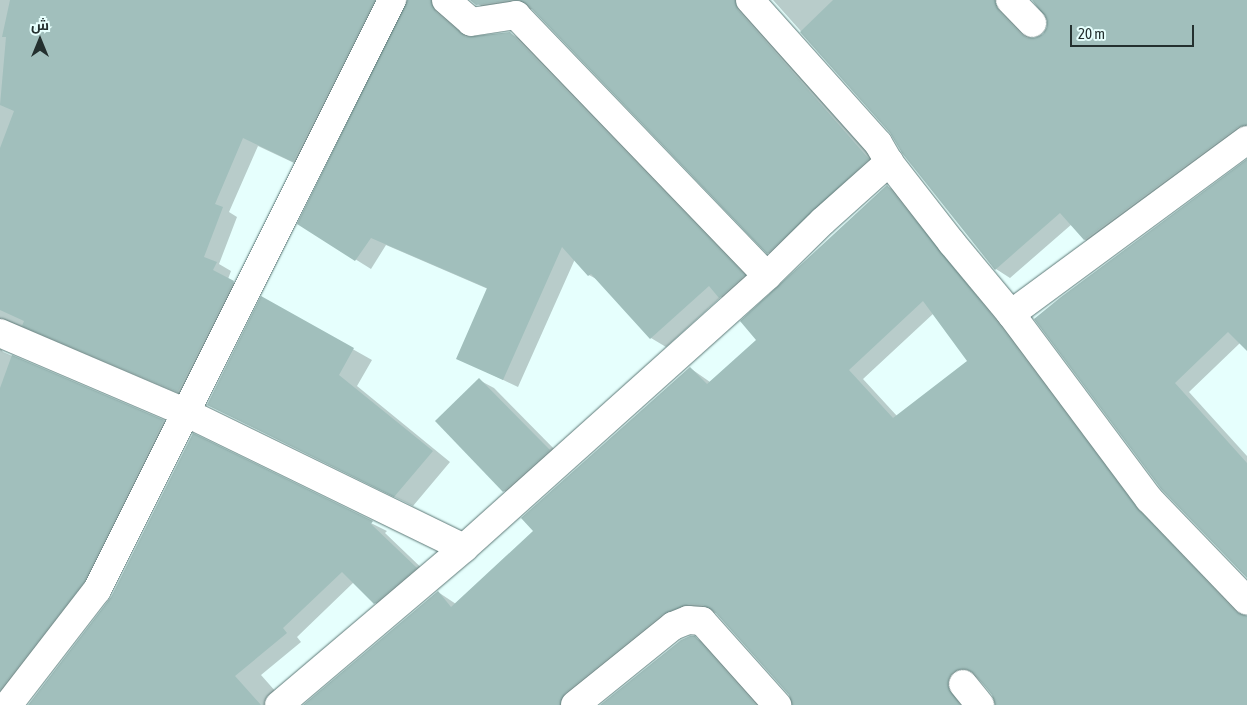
<!DOCTYPE html>
<meta charset="utf-8">
<style>
body{margin:0}
#map{position:relative;width:1247px;height:705px;overflow:hidden;background:#e6fffd;font-family:"Asap Condensed",Cairo,sans-serif}
div>[style]{position:absolute}
.shadow>*{inset:0;background:#0003}
.building>*{inset:0;background:#a1bfbc}
.roads{filter:drop-shadow(0 0 1px #5b7775) drop-shadow(0 0 1px #5b7775)}
.street>*{height:28px;margin:-14px;padding:0 14px;transform-origin:14px;border-radius:14px;background:#fff}
span{translate:-50% -50%;white-space:nowrap;text-align:center;line-height:1.15;-webkit-text-stroke:4.5px #e6fffd;paint-order:stroke}
.north{position:absolute;left:15px;top:15px;width:50px;height:50px;-webkit-text-stroke:4px #e6fffd;paint-order:stroke;rotate:0deg;font-size:14px;font-weight:700;line-height:20px;text-align:center;color:#24302f}
.north::after{content:'';display:block;margin:auto;width:18px;height:22px;background:#24302f;clip-path:polygon(50% 0,100% 100%,50% 72%,0 100%)}
.scale{position:absolute;left:1070px;top:25px;width:124px;height:22px;box-sizing:border-box;border:2px solid #24302f;border-top:0;padding-left:6px;font-size:15px;line-height:18px;white-space:nowrap;color:#24302f;-webkit-text-stroke:4px #e6fffd;paint-order:stroke}
</style>
<div id="map">
<div class="shadow">
<div style="clip-path:polygon(0 0,394px 0,309px 170px,258px 146px,229px 212px,237px 217px,219px 264px,231px 271px,228px 279px,248px 291px,194px 400px,22px 327px,13px 325px,0 338px)"></div>
<div style="clip-path:polygon(409px 0,448px 0,450px 22px,471px 38px,510px 33px,525px 42px,758px 284px,735px 305px,721px 297px,666px 347px,651px 338px,598px 280px,589px 275px,575px 259px,518px 387px,458px 358px,488px 289px,386px 245px,371px 269px,299px 224px)"></div>
<div style="clip-path:polygon(472px 0,752px 0,883px 168px,783px 261px,768px 253px,533px 9px,492px 13px)"></div>
<div style="clip-path:polygon(773px 0,1012px 0,1010px 14px,1032px 39px,1043px 36px,1048px 28px,1048px 20px,1033px 0,1247px 0,1247px 140px,1100px 248px,1085px 240px,1072px 224px,1010px 278px,996px 269px,891px 132px)"></div>
<div style="clip-path:polygon(1247px 161px,1247px 349px,1240px 343px,1189px 392px,1247px 456px,1247px 577px,1036px 319px)"></div>
<div style="clip-path:polygon(evenodd,887px 186px,902px 195px,1152px 520px,1247px 617px,1247px 705px,996px 705px,993px 694px,976px 677px,969px 680px,967px 705px,793px 705px,790px 694px,718px 613px,705px 612px,577px 705px,306px 705px,438px 592px,456px 604px,535px 531px,690px 368px,710px 382px,758px 341px,887px 186px,934px 313px,968px 361px,897px 416px,863px 379px,934px 313px)"></div>
<div style="clip-path:polygon(262px 298px,372px 360px,357px 386px,450px 462px,413px 506px,208px 405px)"></div>
<div style="clip-path:polygon(0 347px,3px 352px,164px 421px,178px 430px,98px 590px,0 705px)"></div>
<div style="clip-path:polygon(479px 380px,494px 388px,564px 459px,519px 499px,504px 491px)"></div>
<div style="clip-path:polygon(193px 435px,387px 531px,385px 533px,431px 577px,390px 611px,375px 603px,354px 582px,297px 637px,301px 642px,261px 675px,284px 701px,282px 705px,29px 705px,111px 600px)"></div>
<div style="clip-path:polygon(694px 637px,710px 646px,762px 705px,602px 705px)"></div>
</div>
<div class="building">
<div style="clip-path:polygon(10px 0,375px 0,293px 162px,243px 138px,215px 204px,223px 207px,204px 257px,217px 262px,213px 270px,234px 281px,178px 392px,22px 326px,24px 321px,0 310px,0 148px,14px 111px,0 105px,6px 37px,2px 37px)"></div>
<div style="clip-path:polygon(407px 0,431px 0,436px 12px,466px 37px,510px 32px,745px 275px,719px 298px,709px 286px,650px 339px,591px 274px,588px 276px,562px 247px,503px 380px,456px 359px,487px 288px,371px 238px,355px 261px,297px 224px)"></div>
<div style="clip-path:polygon(470px 0,511px 0,476px 5px)"></div>
<div style="clip-path:polygon(519px 0,735px 0,738px 10px,869px 159px,767px 254px,527px 4px)"></div>
<div style="clip-path:polygon(833px 0,995px 0,999px 11px,1021px 34px,1027px 38px,1035px 38px,1043px 34px,1047px 27px,1047px 20px,1032px 0,1247px 0,1247px 125px,1238px 127px,1084px 240px,1060px 213px,995px 270px,902px 153px,890px 133px,800px 32px)"></div>
<div style="clip-path:polygon(1247px 159px,1247px 351px,1228px 332px,1175px 383px,1247px 463px,1247px 578px,1161px 489px,1034px 319px,1061px 297px)"></div>
<div style="clip-path:polygon(evenodd,887px 185px,999px 324px,1137px 508px,1236px 612px,1247px 616px,1247px 705px,995px 705px,992px 695px,975px 674px,969px 670px,961px 669px,953px 672px,949px 678px,948px 686px,960px 705px,792px 705px,789px 695px,714px 611px,703px 605px,689px 604px,663px 614px,565px 693px,560px 705px,303px 705px,438px 591px,451px 607px,533px 531px,521px 518px,690px 367px,707px 384px,756px 340px,740px 321px,887px 185px,923px 301px,967px 361px,893px 418px,849px 370px,923px 301px)"></div>
<div style="clip-path:polygon(261px 296px,354px 348px,339px 375px,433px 451px,394px 497px,207px 405px)"></div>
<div style="clip-path:polygon(12px 355px,164px 420px,84px 582px,0 690px,0 388px)"></div>
<div style="clip-path:polygon(479px 378px,550px 450px,503px 492px,435px 421px)"></div>
<div style="clip-path:polygon(193px 433px,373px 521px,371px 524px,417px 568px,374px 604px,342px 572px,283px 628px,287px 633px,235px 676px,261px 705px,28px 705px,111px 597px)"></div>
<div style="clip-path:polygon(690px 636px,695px 636px,756px 705px,600px 705px,681px 640px)"></div>
</div>
<div class="roads">
<div class="street">
<div style="left:446px;top:0;width:33px;rotate:41deg"></div>
<div style="left:471px;top:22px;width:46px;rotate:-8.8deg"></div>
<div style="left:516px;top:15px;width:362px;rotate:46.1deg"></div>
<div style="left:750px;top:0;width:192px;rotate:48.2deg"></div>
<div style="left:878px;top:143px;width:22px;rotate:60deg"></div>
<div style="left:889px;top:162px;width:103px;rotate:52.1deg"></div>
<div style="left:952px;top:243px;width:92px;rotate:50.3deg"></div>
<div style="left:1011px;top:314px;width:231px;rotate:53.3deg"></div>
<div style="left:1149px;top:499px;width:141px;rotate:46.1deg"></div>
<div style="left:1010px;top:0;width:32px;rotate:46deg"></div>
<div style="left:1011px;top:314px;width:293px;rotate:-36.4deg"></div>
<div style="left:0;top:333px;width:203px;rotate:23.2deg"></div>
<div style="left:187px;top:413px;width:308px;rotate:26deg"></div>
<div style="left:963px;top:684px;width:27px;rotate:51deg"></div>
<div style="left:8px;top:705px;width:145px;rotate:-52.3deg"></div>
<div style="left:97px;top:590px;width:660px;rotate:-63.43deg"></div>
<div style="left:279px;top:705px;width:243px;rotate:-40.3deg"></div>
<div style="left:464px;top:548px;width:407px;rotate:-41.9deg"></div>
<div style="left:767px;top:276px;width:78px;rotate:-44.5deg"></div>
<div style="left:823px;top:221px;width:89px;rotate:-41.8deg"></div>
<div style="left:575px;top:705px;width:126px;rotate:-38.9deg"></div>
<div style="left:673px;top:626px;width:16px;rotate:-22deg"></div>
<div style="left:688px;top:620px;width:14px;rotate:4deg"></div>
<div style="left:702px;top:621px;width:113px;rotate:48.2deg"></div>
</div>
</div>
<div class="north">ش</div>
<div class="scale">20 m</div>
</div>
